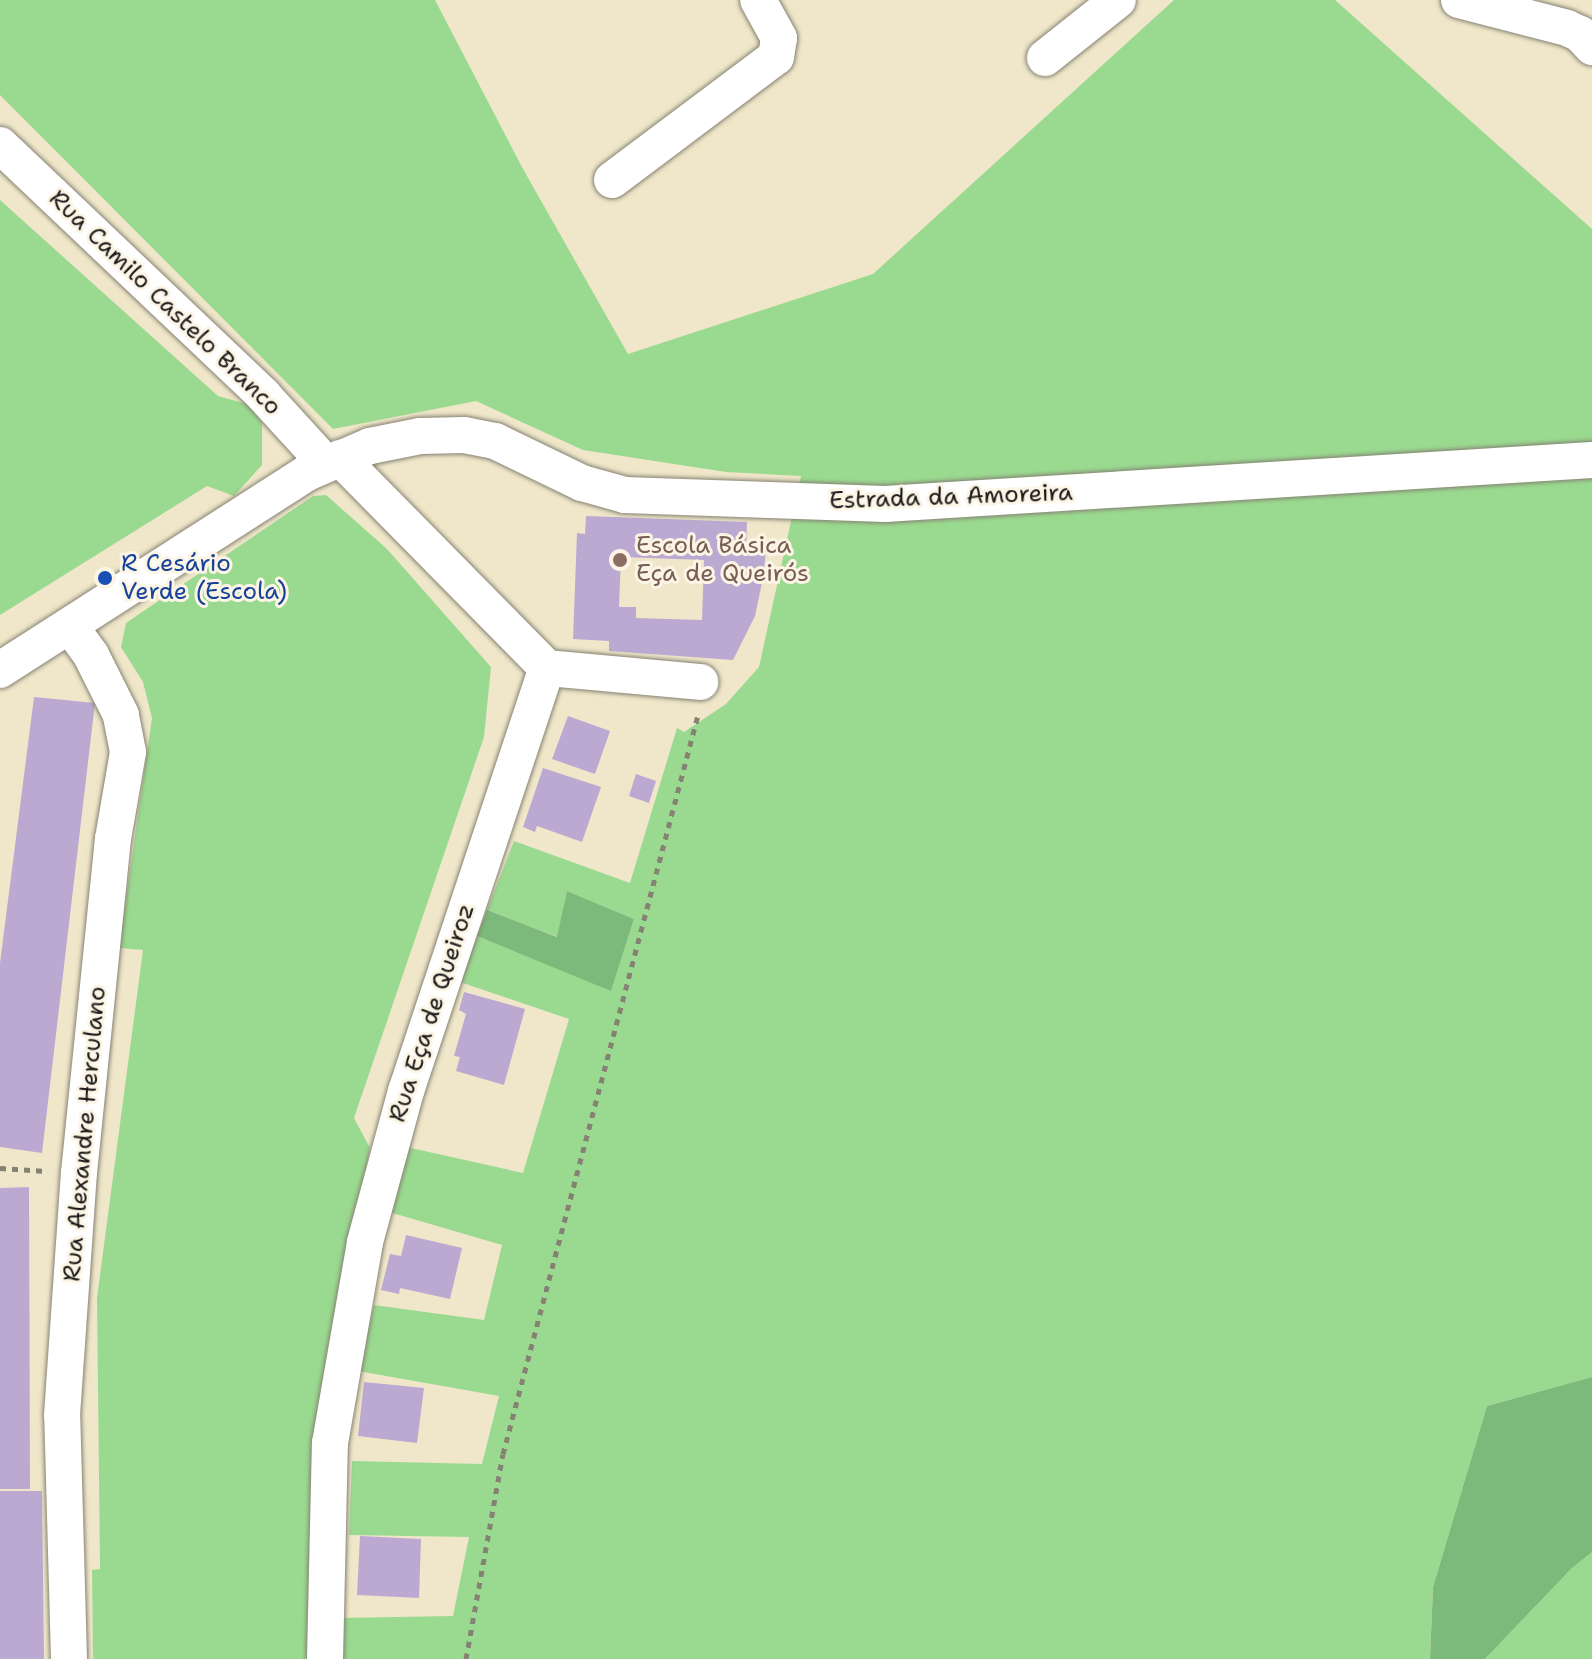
<!DOCTYPE html>
<meta charset="utf-8">
<style>
body{margin:0}
#map{position:relative;width:1592px;height:1659px;overflow:hidden;background:#f0e7ca;font-family:"Shantell Sans",sans-serif}
div>[style]{position:absolute}
.green>*{inset:0;background:#9ada90}
.forest>*{inset:0;background:#7bba7a}
.building>*{inset:0;background:#bca9d2}
.path>*{height:5px;margin-top:-2.5px;transform-origin:0;background:repeating-linear-gradient(90deg,#868273 0 6px,transparent 0 12px)}
.roads{filter:drop-shadow(0 0 2px #868273) drop-shadow(0 0 2px #868273)}
.minor>*{height:36px;margin:-18px;padding:0 18px;transform-origin:18px;border-radius:18px;background:#fff}
.dots>*{width:22px;height:22px;translate:-50% -50%;box-sizing:border-box;border:4px solid #fcf5e5;border-radius:50%}
span{translate:-50% -50%;white-space:nowrap;text-align:center;line-height:1.15;-webkit-text-stroke:6px #fcf5e5;paint-order:stroke}
.street-label{font-size:24px;color:#1c1c1c}
.education-label{font-size:24px;color:#785e54}
.left{translate:0 -50%;text-align:left}
.transit-label{font-size:24px;color:#164399}
</style>
<div id="map">
<div class="green">
<div style="clip-path:polygon(0 0,435px 0,523px 169px,628px 354px,873px 274px,1174px 0,1335px 0,1592px 229px,1592px 1377px,1487px 1406px,1433px 1587px,1430px 1659px,338px 1659px,338px 1618px,453px 1616px,469px 1537px,349px 1535px,352px 1461px,482px 1464px,499px 1396px,358px 1371px,374px 1305px,484px 1320px,502px 1245px,389px 1212px,402px 1146px,523px 1173px,569px 1019px,460px 982px,477px 936px,611px 990px,634px 919px,567px 891px,558px 937px,487px 910px,514px 841px,630px 883px,677px 728px,684px 732px,726px 704px,759px 667px,801px 476px,726px 472px,583px 450px,476px 401px,333px 429px,0 95px)"></div>
<div style="clip-path:polygon(0 200px,218px 396px,247px 404px,262px 422px,262px 465px,234px 496px,207px 486px,0 615px)"></div>
<div style="clip-path:polygon(326px 495px,387px 549px,491px 667px,484px 737px,354px 1118px,370px 1148px,313px 1453px,308px 1659px,93px 1659px,92px 1570px,100px 1569px,97px 1298px,143px 950px,119px 948px,152px 718px,143px 682px,121px 647px,126px 623px,313px 496px)"></div>
<div style="clip-path:polygon(1592px 1552px,1592px 1659px,1485px 1659px,1571px 1569px)"></div>
</div>
<div class="forest">
<div style="clip-path:polygon(567px 891px,634px 919px,611px 991px,477px 936px,487px 910px,557px 937px)"></div>
<div style="clip-path:polygon(1592px 1377px,1592px 1552px,1571px 1569px,1485px 1659px,1430px 1659px,1433px 1587px,1487px 1406px)"></div>
</div>
<div class="building">
<div style="clip-path:polygon(evenodd,586px 516px,747px 522px,746px 548px,766px 548px,764px 573px,755px 616px,733px 660px,609px 651px,609px 641px,573px 639px,577px 533px,585px 534px,586px 516px,621px 557px,704px 560px,702px 620px,636px 618px,636px 607px,619px 607px,621px 557px)"></div>
<div style="clip-path:polygon(34px 697px,95px 703px,42px 1153px,0 1147px,0 963px)"></div>
<div style="clip-path:polygon(568px 716px,610px 731px,595px 774px,552px 759px)"></div>
<div style="clip-path:polygon(543px 768px,601px 787px,582px 842px,537px 826px,535px 832px,523px 827px)"></div>
<div style="clip-path:polygon(636px 774px,656px 781px,649px 803px,629px 796px)"></div>
<div style="clip-path:polygon(464px 992px,525px 1009px,504px 1085px,456px 1071px,460px 1057px,454px 1056px,466px 1014px,459px 1010px)"></div>
<div style="clip-path:polygon(29px 1187px,30px 1489px,0 1489px,0 1188px)"></div>
<div style="clip-path:polygon(406px 1235px,462px 1248px,450px 1299px,400px 1288px,399px 1294px,381px 1290px,390px 1254px,401px 1256px)"></div>
<div style="clip-path:polygon(364px 1382px,424px 1388px,417px 1443px,358px 1436px)"></div>
<div style="clip-path:polygon(0 1491px,42px 1491px,44px 1659px,0 1659px)"></div>
<div style="clip-path:polygon(360px 1536px,421px 1539px,419px 1598px,357px 1595px)"></div>
</div>
<div class="path">
<div style="left:0;top:1168px;width:46px;rotate:3.7deg"></div>
<div style="left:466px;top:1659px;width:208px;rotate:-79.8deg"></div>
<div style="left:503px;top:1454px;width:764px;rotate:-75.22deg"></div>
</div>
<div class="roads">
<div class="minor">
<div style="left:1459px;top:0;width:112px;rotate:14.5deg"></div>
<div style="left:1567px;top:28px;width:14px;rotate:25deg"></div>
<div style="left:1580px;top:34px;width:18px;rotate:47deg"></div>
<div style="left:1045px;top:58px;width:93px;rotate:-38.5deg"></div>
<div style="left:0;top:145px;width:363px;rotate:43.5deg"></div>
<div style="left:263px;top:395px;width:93px;rotate:47.6deg"></div>
<div style="left:612px;top:180px;width:205px;rotate:-36.9deg"></div>
<div style="left:776px;top:57px;width:19px;rotate:-81deg"></div>
<div style="left:779px;top:38px;width:43px;rotate:-118.9deg"></div>
<div style="left:547px;top:668px;width:154px;rotate:5.2deg"></div>
<div style="left:0;top:670px;width:365px;rotate:-32.7deg"></div>
<div style="left:307px;top:473px;width:69px;rotate:-23.2deg"></div>
<div style="left:370px;top:446px;width:51px;rotate:-11.3deg"></div>
<div style="left:420px;top:436px;width:44px;rotate:-1.3deg"></div>
<div style="left:464px;top:435px;width:32px;rotate:11deg"></div>
<div style="left:495px;top:441px;width:97px;rotate:25.8deg"></div>
<div style="left:582px;top:483px;width:45px;rotate:15.6deg"></div>
<div style="left:625px;top:495px;width:260px;rotate:2deg"></div>
<div style="left:885px;top:504px;width:708px;rotate:-3.56deg"></div>
<div style="left:69px;top:1659px;width:244px;rotate:-91.6deg"></div>
<div style="left:62px;top:1415px;width:243px;rotate:-86deg"></div>
<div style="left:79px;top:1173px;width:336px;rotate:-84.2deg"></div>
<div style="left:113px;top:839px;width:88px;rotate:-80.2deg"></div>
<div style="left:128px;top:752px;width:38px;rotate:-101deg"></div>
<div style="left:121px;top:715px;width:67px;rotate:-116.6deg"></div>
<div style="left:91px;top:655px;width:36px;rotate:-126deg"></div>
<div style="left:325px;top:1659px;width:216px;rotate:-88.7deg"></div>
<div style="left:330px;top:1443px;width:204px;rotate:-80.1deg"></div>
<div style="left:365px;top:1242px;width:156px;rotate:-74.8deg"></div>
<div style="left:406px;top:1091px;width:446px;rotate:-71.6deg"></div>
<div style="left:547px;top:668px;width:295px;rotate:-134.6deg"></div>
</div>
</div>
<div class="dots">
<div style="left:620px;top:560px;background:#8d6e63"></div>
<div style="left:105px;top:578px;background:#1a4fb4"></div>
</div>
<div class="street-label">
<span style="left:165px;top:303px;rotate:44deg">Rua Camilo Castelo Branco</span>
<span style="left:951px;top:497px;rotate:-2deg">Estrada da Amoreira</span>
<span style="left:432px;top:1013px;rotate:-72deg">Rua Eça de Queiroz</span>
<span style="left:85px;top:1134px;rotate:-85deg">Rua Alexandre Herculano</span>
</div>
<div class="education-label">
<span class="left" style="left:636px;top:560px">Escola Básica<br>Eça de Queirós</span>
</div>
<div class="transit-label">
<span class="left" style="left:121px;top:578px">R Cesário<br>Verde (Escola)</span>
</div>
</div>
